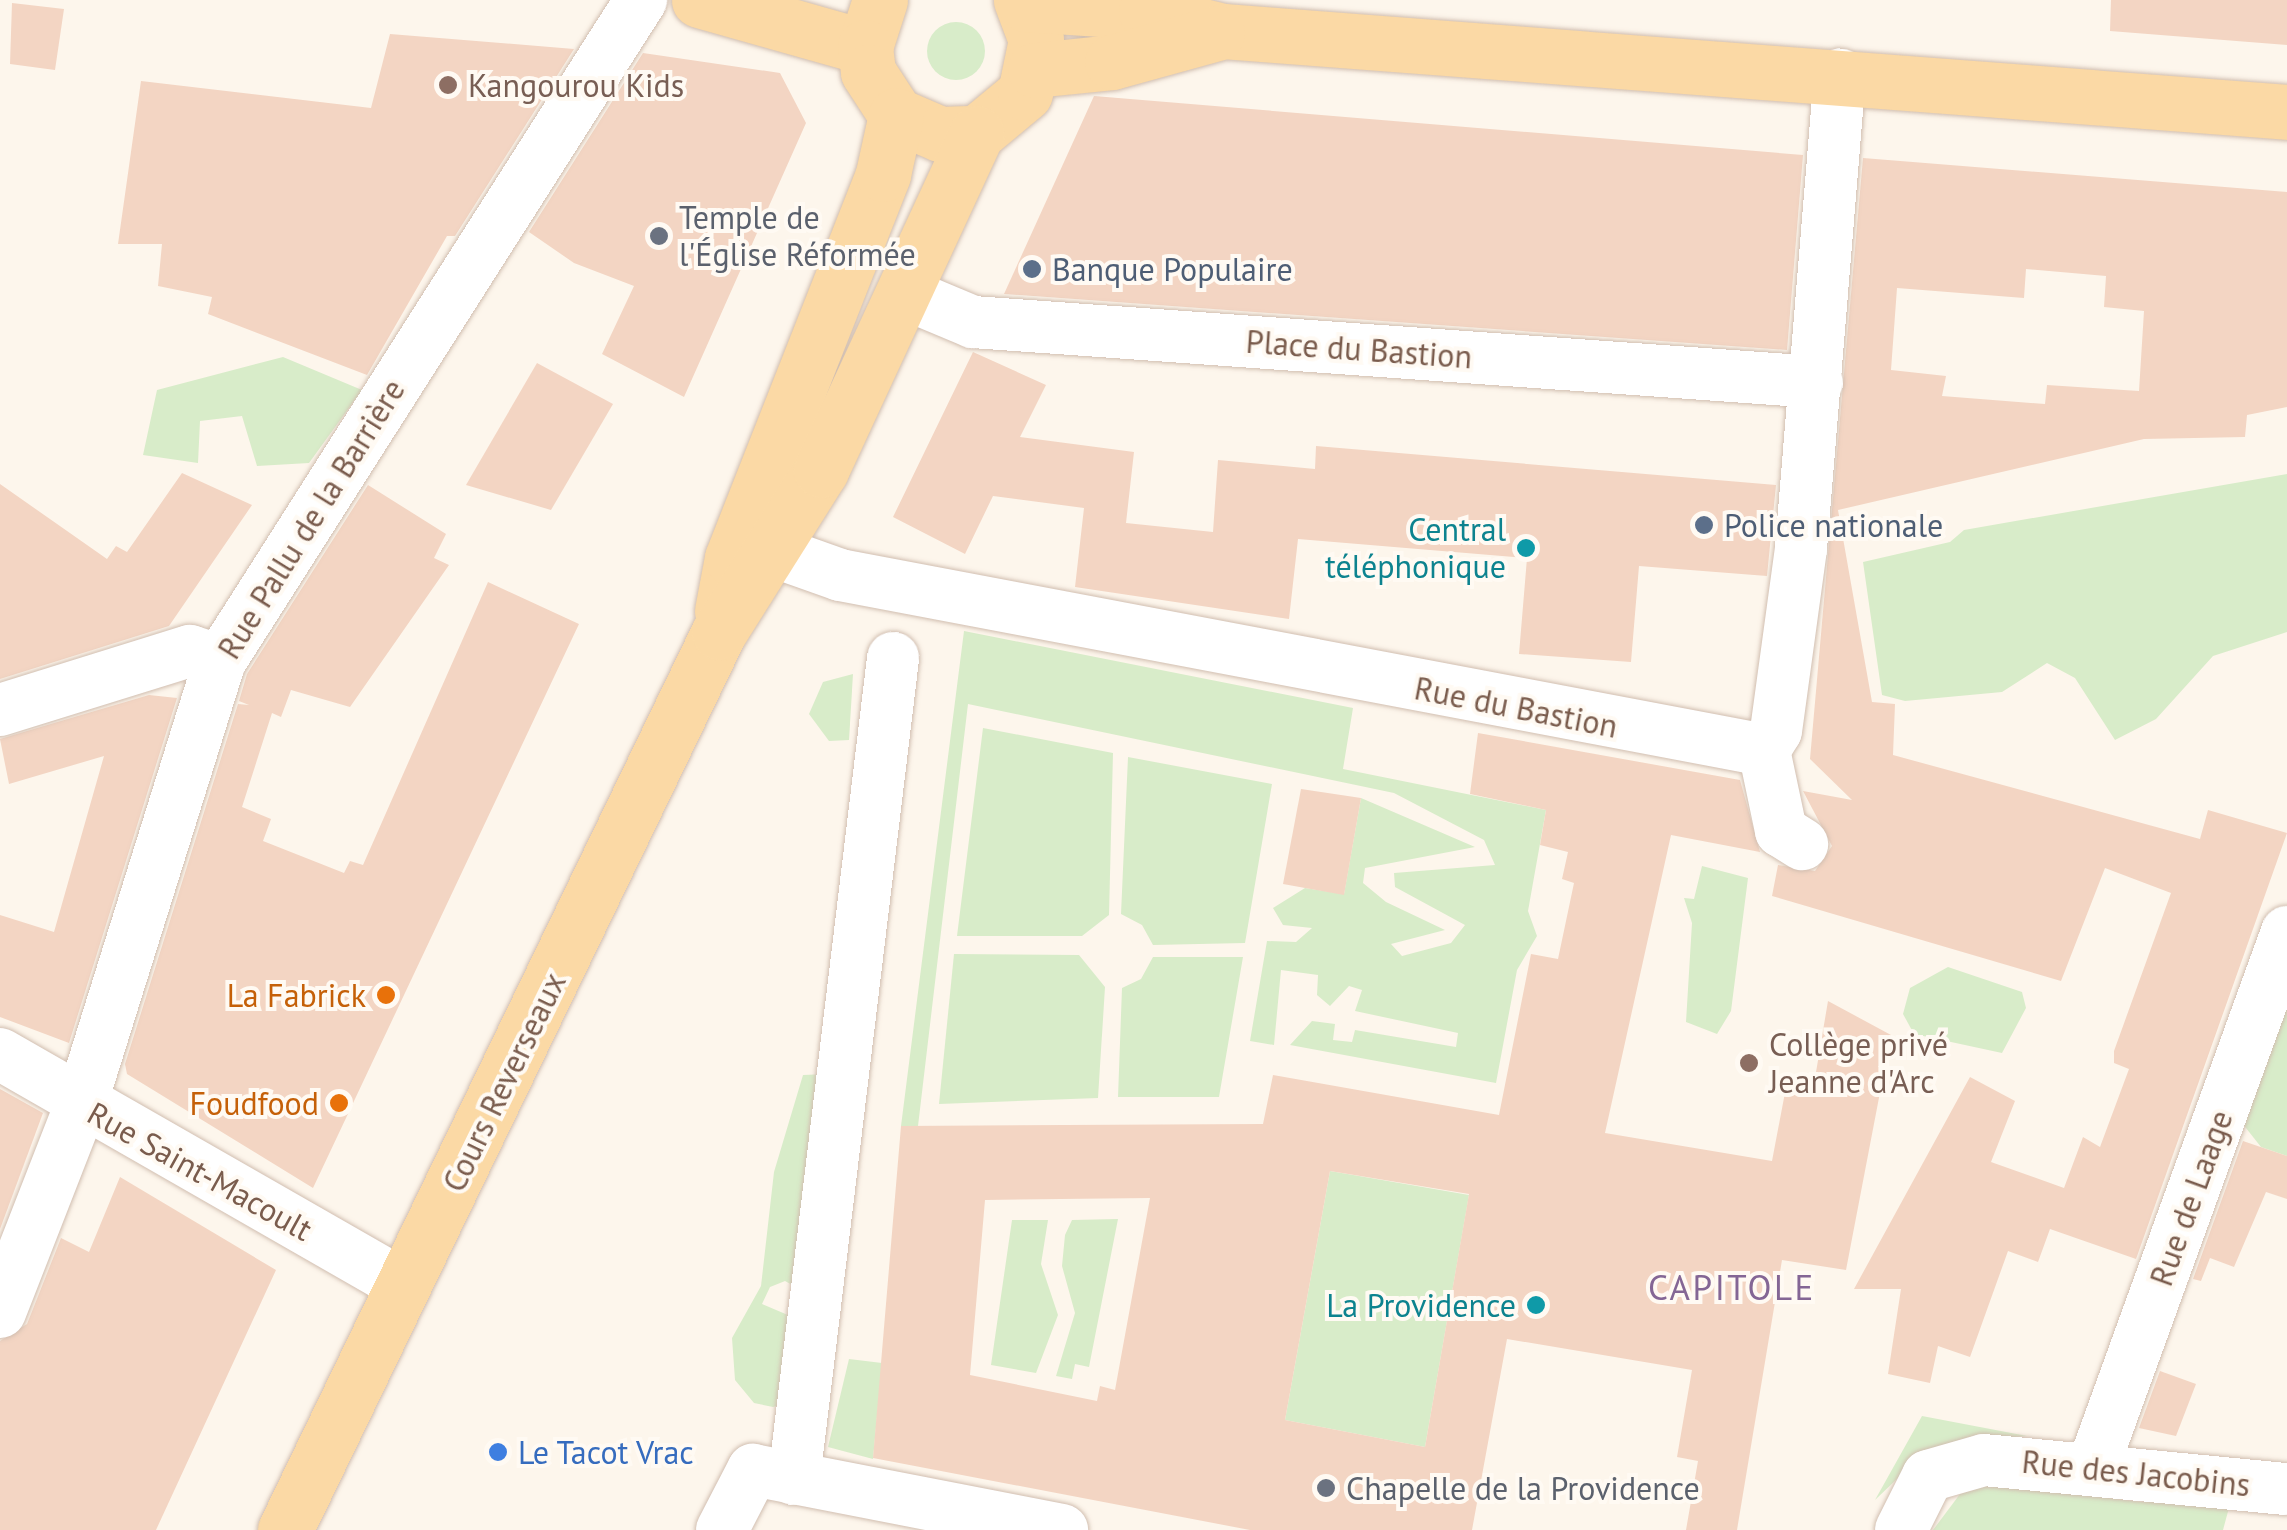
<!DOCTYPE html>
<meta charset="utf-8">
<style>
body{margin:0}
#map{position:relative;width:2287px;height:1530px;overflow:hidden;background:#fdf6ec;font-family:"PT Sans",sans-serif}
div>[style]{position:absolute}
.green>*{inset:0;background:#d8ecc9}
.round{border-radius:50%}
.building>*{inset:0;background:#f3d5c3}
.roads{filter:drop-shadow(0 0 2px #d1beb0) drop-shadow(0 0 2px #d1beb0)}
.minor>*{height:52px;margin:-26px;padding:0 26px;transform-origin:26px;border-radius:26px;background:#fff}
.major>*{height:55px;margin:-27.5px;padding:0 27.5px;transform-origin:27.5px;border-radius:27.5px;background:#fbd9a5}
.dots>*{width:28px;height:28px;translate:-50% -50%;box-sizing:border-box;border:5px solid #fffaf3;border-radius:50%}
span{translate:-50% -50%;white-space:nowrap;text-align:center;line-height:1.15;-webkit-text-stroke:8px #fffaf3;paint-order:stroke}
.education-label{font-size:32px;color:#785e54}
.left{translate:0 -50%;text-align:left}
.worship-label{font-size:32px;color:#5b616d}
.service-label{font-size:32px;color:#4e5e75}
.street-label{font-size:32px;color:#7a5c4d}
.culture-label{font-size:32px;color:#0d838f}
.right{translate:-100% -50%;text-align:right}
.food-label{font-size:32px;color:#c56008}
.shop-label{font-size:32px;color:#366cbe}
.neighbourhood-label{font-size:35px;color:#846695;letter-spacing:2.5px}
</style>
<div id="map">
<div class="green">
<div class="round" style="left:927px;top:22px;width:58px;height:58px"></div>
<div style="clip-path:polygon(283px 357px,362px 390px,309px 463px,257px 466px,242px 416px,200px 421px,198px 463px,143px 455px,157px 390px)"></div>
<div style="clip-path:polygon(2287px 474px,2287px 632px,2213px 656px,2156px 719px,2115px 740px,2075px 678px,2047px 663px,2002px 692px,1905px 701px,1882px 695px,1863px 562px,1950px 542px,1964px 530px)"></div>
<div style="clip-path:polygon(964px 631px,1353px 708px,1343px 769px,1546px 810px,1528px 911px,1537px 936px,1517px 970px,1496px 1083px,1290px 1045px,1312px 1021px,1335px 1024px,1333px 1040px,1352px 1042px,1355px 1030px,1456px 1047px,1458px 1033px,1355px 1011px,1362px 990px,1349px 986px,1330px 1006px,1317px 995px,1318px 975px,1281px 970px,1274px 1045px,1250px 1041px,1267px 941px,1296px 942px,1312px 928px,1283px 925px,1273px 908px,1305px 888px,1344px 894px,1361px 798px,1475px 847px,1365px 868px,1363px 883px,1386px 902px,1445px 930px,1391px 944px,1402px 956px,1451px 943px,1465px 925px,1395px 887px,1394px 873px,1495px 865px,1484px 840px,1394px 793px,968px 704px,918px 1126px,901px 1126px)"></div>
<div style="clip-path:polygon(853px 674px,849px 740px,829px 741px,809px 714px,823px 682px)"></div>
<div style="clip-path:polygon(983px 728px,1113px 753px,1109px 915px,1082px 936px,957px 936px)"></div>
<div style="clip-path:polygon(1128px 757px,1272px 784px,1245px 943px,1153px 945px,1142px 925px,1121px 914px)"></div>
<div style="clip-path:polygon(1702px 866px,1748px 878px,1731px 1011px,1717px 1034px,1686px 1022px,1692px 923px,1684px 898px,1694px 899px)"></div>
<div style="clip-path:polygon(954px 954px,1079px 955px,1105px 987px,1098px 1098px,939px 1104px)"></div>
<div style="clip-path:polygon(1153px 957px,1243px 957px,1219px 1097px,1118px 1097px,1122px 988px,1141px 979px)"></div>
<div style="clip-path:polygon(1948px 967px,2022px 992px,2026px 1008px,2002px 1053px,1914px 1034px,1903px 1014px,1910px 988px)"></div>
<div style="clip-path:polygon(2287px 999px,2287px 1156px,2261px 1147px,2242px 1123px)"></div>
<div style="clip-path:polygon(828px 1074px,805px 1292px,785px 1281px,770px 1287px,762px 1304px,802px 1321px,793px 1401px,773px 1407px,754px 1403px,735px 1380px,732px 1338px,761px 1286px,774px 1172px,803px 1075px)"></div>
<div style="clip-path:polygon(1330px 1171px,1469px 1195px,1425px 1447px,1285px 1420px)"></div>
<div style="clip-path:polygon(1118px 1219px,1089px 1367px,1075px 1364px,1072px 1379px,1056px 1376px,1075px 1313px,1062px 1266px,1065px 1235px,1072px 1220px)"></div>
<div style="clip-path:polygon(1012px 1220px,1048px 1220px,1041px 1264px,1058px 1315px,1036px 1373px,991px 1365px)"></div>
<div style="clip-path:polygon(849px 1359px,882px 1363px,873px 1459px,828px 1447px)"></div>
<div style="clip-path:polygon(1922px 1416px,2027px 1436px,1952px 1442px,1923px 1454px,1875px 1500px)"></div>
<div style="clip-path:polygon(1993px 1484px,2141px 1502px,2233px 1493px,2223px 1530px,1933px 1530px,1963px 1490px)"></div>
</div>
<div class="building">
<div style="clip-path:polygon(2111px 0,2287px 0,2287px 45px,2110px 31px)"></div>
<div style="clip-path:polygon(12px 3px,64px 9px,55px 70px,10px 64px)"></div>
<div style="clip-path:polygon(390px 34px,574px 49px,455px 236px,447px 236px,367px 375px,208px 314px,212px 297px,158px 286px,162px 244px,118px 244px,141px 81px,371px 108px)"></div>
<div style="clip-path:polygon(643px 53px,780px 73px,806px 123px,684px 397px,602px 354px,634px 286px,574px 263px,529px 232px)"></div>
<div style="clip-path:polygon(1094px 96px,1803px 155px,1787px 350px,1004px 294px)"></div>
<div style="clip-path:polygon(evenodd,1863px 158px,2287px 192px,2287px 407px,2247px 415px,2245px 437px,2144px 439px,1838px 510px,1872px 702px,1895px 704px,1893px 755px,2200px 839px,2208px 810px,2287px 833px,2136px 1259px,2050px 1229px,2038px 1262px,2008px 1251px,1970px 1357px,1938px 1346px,1930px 1383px,1888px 1374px,1901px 1289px,1854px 1289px,1970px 1077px,2015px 1101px,1991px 1162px,2064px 1188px,2083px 1137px,2100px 1147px,2129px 1069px,2114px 1063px,2114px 1051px,2171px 893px,2105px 868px,2061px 981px,1772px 896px,1778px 865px,1815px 871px,1832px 846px,1803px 791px,1852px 800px,1810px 759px,1863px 158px,2026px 269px,2106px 276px,2104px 307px,2144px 311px,2139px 391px,2047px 385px,2045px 404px,1942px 396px,1946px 376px,1891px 370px,1897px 288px,2024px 298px,2026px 269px)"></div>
<div style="clip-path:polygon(973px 352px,1046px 385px,1020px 437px,1134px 452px,1126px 523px,1213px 532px,1218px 460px,1315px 469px,1316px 446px,1776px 485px,1767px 576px,1639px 566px,1631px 662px,1519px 654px,1527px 558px,1298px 539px,1289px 619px,1075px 587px,1084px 508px,993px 496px,965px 554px,893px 517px)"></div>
<div style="clip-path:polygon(537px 363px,613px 404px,551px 510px,466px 485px)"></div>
<div style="clip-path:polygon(182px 473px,252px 505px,169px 626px,0 679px,0 484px,107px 559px,116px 546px,127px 552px)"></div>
<div style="clip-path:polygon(368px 485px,446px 534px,434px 558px,449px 565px,350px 707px,291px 690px,281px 717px,272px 713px,242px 807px,271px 819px,263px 841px,344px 873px,350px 861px,363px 865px,488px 582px,579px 624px,313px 1188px,127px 1074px,125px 1064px,238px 704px,249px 705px,239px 701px,247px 674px)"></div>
<div style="clip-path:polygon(149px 695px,177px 698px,69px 1043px,0 1017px,0 915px,54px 932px,104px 756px,9px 784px,0 739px)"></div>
<div style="clip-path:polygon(evenodd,1478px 733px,1740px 780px,1760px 852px,1671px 835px,1605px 1133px,1772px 1161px,1787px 1082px,1814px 1084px,1828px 1001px,1891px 1035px,1846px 1270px,1782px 1260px,1737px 1530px,1686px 1530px,1698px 1461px,1677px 1457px,1692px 1370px,1507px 1339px,1472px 1530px,1250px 1530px,873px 1458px,901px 1126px,1263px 1124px,1273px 1075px,1499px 1115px,1531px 954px,1558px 959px,1574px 883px,1562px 879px,1568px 852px,1540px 845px,1546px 810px,1470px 794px,1478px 733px,1330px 1171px,1469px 1194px,1425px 1447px,1285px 1420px,1330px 1171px,1478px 733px,1150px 1198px,1115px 1390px,1100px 1386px,1097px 1401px,970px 1375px,985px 1200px,1150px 1198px)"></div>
<div style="clip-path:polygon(1301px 789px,1361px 798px,1344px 895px,1283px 884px)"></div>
<div style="clip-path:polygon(0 1089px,43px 1113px,0 1229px)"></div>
<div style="clip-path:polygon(2243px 1141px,2287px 1156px,2287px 1199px,2266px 1192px,2234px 1267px,2210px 1258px,2201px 1281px,2193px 1279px)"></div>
<div style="clip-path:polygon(120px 1177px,276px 1270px,156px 1530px,0 1530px,0 1341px,27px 1324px,61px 1238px,89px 1252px)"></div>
<div style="clip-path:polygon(2160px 1371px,2196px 1384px,2176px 1436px,2139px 1428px)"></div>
</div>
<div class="roads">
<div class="minor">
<div style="left:906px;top:294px;width:73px;rotate:22.7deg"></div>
<div style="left:973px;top:322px;width:846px;rotate:4.07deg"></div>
<div style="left:772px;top:513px;width:36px;rotate:98deg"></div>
<div style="left:767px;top:549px;width:77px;rotate:19.6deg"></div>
<div style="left:840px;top:575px;width:940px;rotate:10.72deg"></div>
<div style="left:1764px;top:750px;width:22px;rotate:-58deg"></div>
<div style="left:1776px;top:731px;width:185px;rotate:-82.2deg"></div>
<div style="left:1801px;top:548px;width:475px;rotate:-85.3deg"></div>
<div style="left:0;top:710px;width:199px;rotate:-17.3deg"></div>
<div style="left:190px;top:651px;width:32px;rotate:18deg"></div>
<div style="left:1764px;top:750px;width:83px;rotate:78.1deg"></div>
<div style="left:1781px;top:831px;width:25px;rotate:32deg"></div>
<div style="left:0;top:1054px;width:463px;rotate:29.8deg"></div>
<div style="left:0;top:1312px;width:223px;rotate:-68.7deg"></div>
<div style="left:81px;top:1104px;width:464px;rotate:-72.6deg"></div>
<div style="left:220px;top:661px;width:784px;rotate:-57.51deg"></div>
<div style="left:2094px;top:1464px;width:566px;rotate:-70.06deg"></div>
<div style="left:794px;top:1479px;width:827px;rotate:-83.12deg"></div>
<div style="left:722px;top:1530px;width:68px;rotate:-62.7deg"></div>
<div style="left:753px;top:1470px;width:315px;rotate:11deg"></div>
<div style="left:1901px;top:1530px;width:60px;rotate:-63.4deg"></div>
<div style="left:1928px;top:1476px;width:58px;rotate:-15.9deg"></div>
<div style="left:1984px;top:1460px;width:304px;rotate:5.5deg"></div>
</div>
<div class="major">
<div style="left:699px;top:0;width:173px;rotate:15.8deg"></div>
<div style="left:880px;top:0;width:49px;rotate:107.7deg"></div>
<div style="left:865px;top:47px;width:25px;rotate:83deg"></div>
<div style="left:868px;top:72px;width:51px;rotate:56.9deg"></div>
<div style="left:896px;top:115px;width:48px;rotate:23.4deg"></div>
<div style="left:940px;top:134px;width:37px;rotate:-2deg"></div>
<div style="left:977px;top:133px;width:62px;rotate:-39.8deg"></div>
<div style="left:1025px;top:93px;width:54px;rotate:-78.3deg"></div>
<div style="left:1036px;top:40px;width:43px;rotate:-110.6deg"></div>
<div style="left:1025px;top:4px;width:121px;rotate:3.8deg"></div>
<div style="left:1146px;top:12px;width:79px;rotate:13.9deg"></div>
<div style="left:1223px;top:31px;width:1067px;rotate:4.35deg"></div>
<div style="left:1035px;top:70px;width:77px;rotate:-5.9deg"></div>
<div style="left:1112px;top:62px;width:109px;rotate:-15.4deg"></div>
<div style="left:722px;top:611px;width:54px;rotate:-79.3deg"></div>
<div style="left:732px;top:558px;width:413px;rotate:-68.5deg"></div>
<div style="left:883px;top:174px;width:60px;rotate:-77.6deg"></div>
<div style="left:285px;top:1530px;width:997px;rotate:-64.21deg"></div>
<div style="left:719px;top:632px;width:191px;rotate:-57.8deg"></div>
<div style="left:821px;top:470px;width:371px;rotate:-65.2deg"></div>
</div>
</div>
<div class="dots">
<div style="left:448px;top:85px;background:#8d6e63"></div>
<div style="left:659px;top:236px;background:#6b7280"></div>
<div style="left:1032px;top:269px;background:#5c6f8a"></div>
<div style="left:1704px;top:525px;background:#5c6f8a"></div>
<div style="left:1526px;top:548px;background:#0f9aa8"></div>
<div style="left:386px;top:995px;background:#e8710a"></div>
<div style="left:1749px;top:1063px;background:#8d6e63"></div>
<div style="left:339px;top:1103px;background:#e8710a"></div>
<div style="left:1536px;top:1305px;background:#0f9aa8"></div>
<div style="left:498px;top:1452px;background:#3f7fe0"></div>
<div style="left:1326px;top:1488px;background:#6b7280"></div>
</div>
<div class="education-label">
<span class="left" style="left:468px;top:85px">Kangourou Kids</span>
<span class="left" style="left:1769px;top:1063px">Collège privé<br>Jeanne d'Arc</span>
</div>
<div class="worship-label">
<span class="left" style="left:679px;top:236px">Temple de<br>l'Église Réformée</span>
<span class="left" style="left:1346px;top:1488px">Chapelle de la Providence</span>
</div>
<div class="service-label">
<span class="left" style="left:1052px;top:269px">Banque Populaire</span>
<span class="left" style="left:1724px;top:525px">Police nationale</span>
</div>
<div class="street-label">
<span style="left:1359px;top:349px;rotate:4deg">Place du Bastion</span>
<span style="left:311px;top:519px;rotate:-58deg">Rue Pallu de la Barrière</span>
<span style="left:1516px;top:707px;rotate:11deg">Rue du Bastion</span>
<span style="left:504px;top:1082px;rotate:-64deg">Cours Reverseaux</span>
<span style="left:200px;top:1171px;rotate:29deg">Rue Saint-Macoult</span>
<span style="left:2191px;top:1198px;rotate:-70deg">Rue de Laage</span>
<span style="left:2136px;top:1473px;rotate:6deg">Rue des Jacobins</span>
</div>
<div class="culture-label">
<span class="right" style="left:1506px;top:548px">Central<br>téléphonique</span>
<span class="right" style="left:1516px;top:1305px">La Providence</span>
</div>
<div class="food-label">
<span class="right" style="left:366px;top:995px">La Fabrick</span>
<span class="right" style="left:319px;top:1103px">Foudfood</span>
</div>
<div class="shop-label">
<span class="left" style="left:518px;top:1452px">Le Tacot Vrac</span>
</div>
<div class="neighbourhood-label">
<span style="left:1732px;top:1287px">CAPITOLE</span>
</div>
</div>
